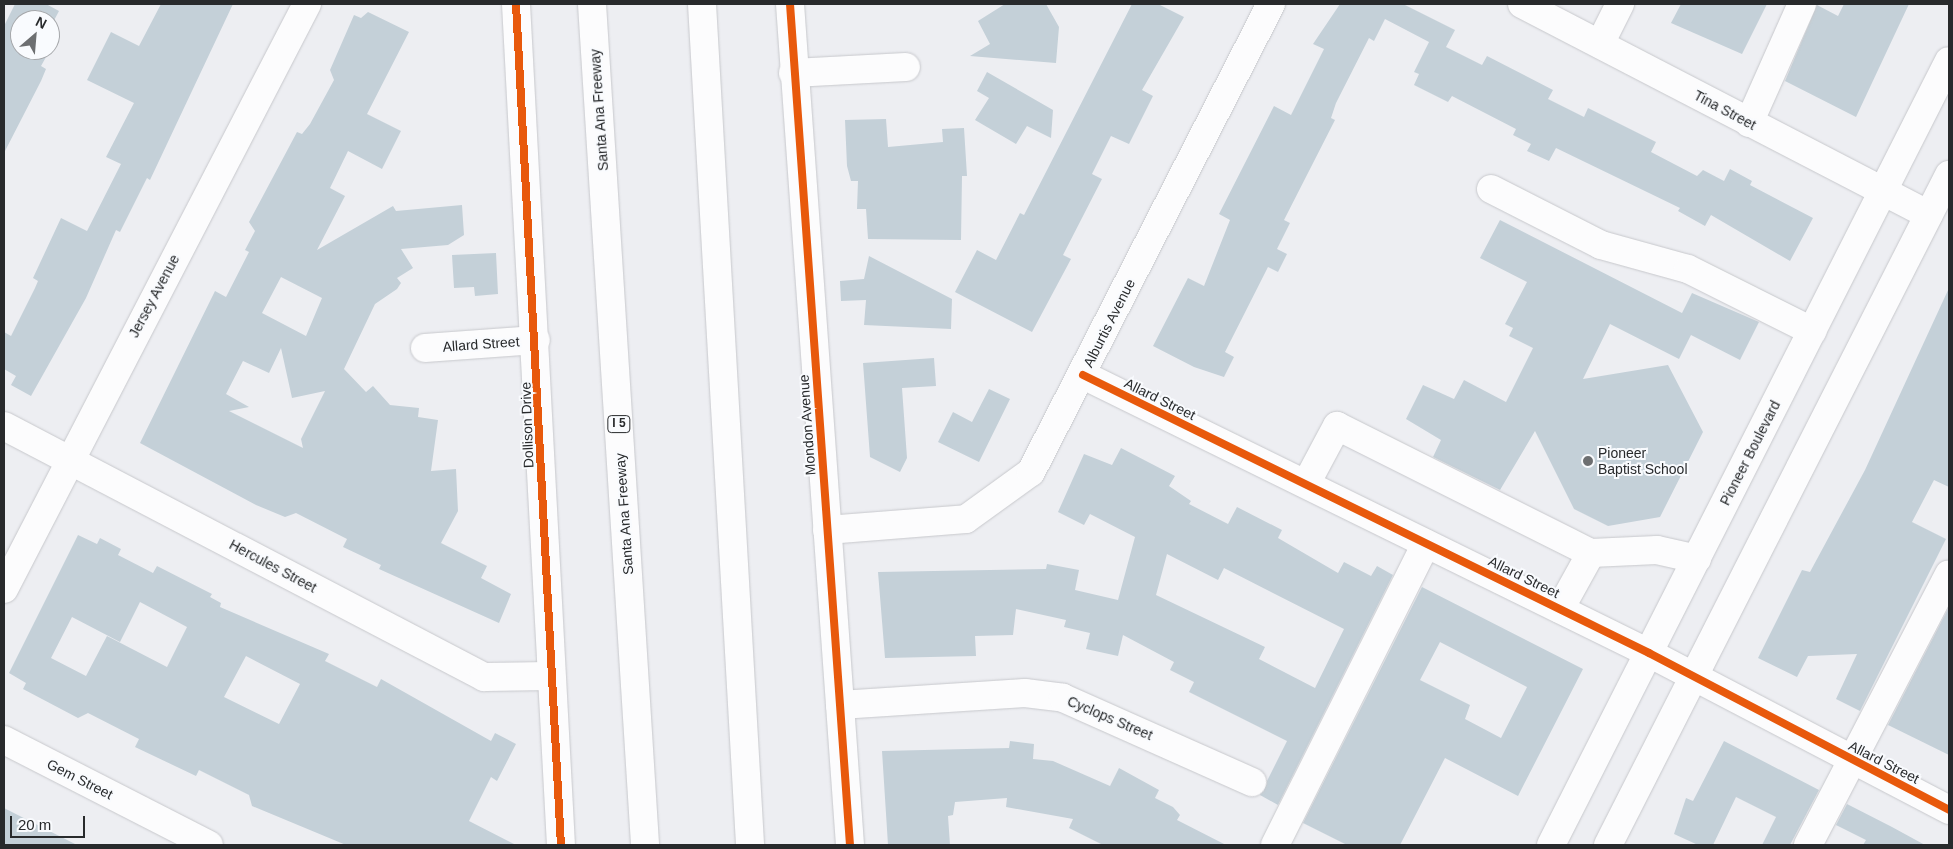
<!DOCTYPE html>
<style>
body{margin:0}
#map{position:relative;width:1953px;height:849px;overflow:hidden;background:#edeef2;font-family:Arial,sans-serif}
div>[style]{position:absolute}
.building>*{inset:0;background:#c4d0d8}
.roads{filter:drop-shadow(0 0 1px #c7c8cc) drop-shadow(0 0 1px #c7c8cc)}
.minor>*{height:28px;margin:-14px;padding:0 14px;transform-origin:14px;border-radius:14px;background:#fcfcfd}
.major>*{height:28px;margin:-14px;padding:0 14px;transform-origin:14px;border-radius:14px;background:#fcfcfd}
.highway>*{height:28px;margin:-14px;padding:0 14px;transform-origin:14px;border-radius:14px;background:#fcfcfd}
.cycleway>*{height:8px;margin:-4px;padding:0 4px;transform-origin:4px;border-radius:4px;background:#e8590c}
.dots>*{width:14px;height:14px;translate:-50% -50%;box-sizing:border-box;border:2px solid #f9fbfe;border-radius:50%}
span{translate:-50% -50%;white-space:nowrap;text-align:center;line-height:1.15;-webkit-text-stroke:4px #f9fbfe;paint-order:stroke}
.shield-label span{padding:1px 4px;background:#f9fbfe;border:1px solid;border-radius:4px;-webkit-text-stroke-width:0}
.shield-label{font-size:12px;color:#282a2c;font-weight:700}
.street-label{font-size:14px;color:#282a2c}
.poi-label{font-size:14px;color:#282a2c}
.left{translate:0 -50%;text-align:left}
.frame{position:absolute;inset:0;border:5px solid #282a2c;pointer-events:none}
.north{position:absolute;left:10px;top:10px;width:50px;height:50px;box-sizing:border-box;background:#f9fbfe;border:1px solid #a5a7aa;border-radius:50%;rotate:27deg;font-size:14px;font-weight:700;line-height:20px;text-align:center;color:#282a2c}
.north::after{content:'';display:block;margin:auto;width:18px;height:22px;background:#6d6f71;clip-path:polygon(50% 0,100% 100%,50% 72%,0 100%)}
.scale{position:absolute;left:10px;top:816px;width:75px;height:22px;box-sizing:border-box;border:2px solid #282a2c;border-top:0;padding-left:6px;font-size:15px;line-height:18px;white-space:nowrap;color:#282a2c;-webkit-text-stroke:4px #f9fbfe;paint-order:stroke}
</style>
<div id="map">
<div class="building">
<div style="clip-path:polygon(15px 4px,46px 4px,59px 11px,50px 28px,50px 20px,20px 20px,20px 50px,50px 50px,41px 66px,46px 69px,41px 81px,4px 153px,4px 26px)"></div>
<div style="clip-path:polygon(161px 4px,233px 4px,150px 180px,147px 178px,120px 232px,116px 230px,86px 298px,31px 396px,11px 385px,16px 376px,4px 369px,4px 332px,11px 336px,35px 288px,38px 281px,33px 278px,61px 218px,87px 231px,121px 164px,106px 157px,134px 103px,87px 80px,111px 32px,139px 46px)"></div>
<div style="clip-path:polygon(1005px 4px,1046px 4px,1059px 27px,1056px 63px,970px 56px,990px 44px,978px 21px)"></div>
<div style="clip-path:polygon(1132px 4px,1158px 4px,1184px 17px,1142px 90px,1153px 96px,1129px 144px,1111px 136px,1092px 174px,1102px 179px,1063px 255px,1071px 259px,1032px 332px,955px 292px,977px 250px,996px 260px,1020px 213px,1024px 215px)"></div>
<div style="clip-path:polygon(1340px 4px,1403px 4px,1455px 30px,1446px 47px,1482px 65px,1487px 56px,1553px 90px,1548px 99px,1584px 117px,1588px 108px,1656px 142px,1651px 152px,1697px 176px,1703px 170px,1724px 181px,1730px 169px,1752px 181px,1750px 185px,1813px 218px,1790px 261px,1711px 215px,1705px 226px,1678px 211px,1680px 208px,1556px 148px,1549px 161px,1527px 151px,1531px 144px,1513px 135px,1516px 129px,1452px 96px,1448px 102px,1414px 85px,1419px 74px,1414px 72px,1429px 42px,1385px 19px,1374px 41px,1369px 38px,1336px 103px,1331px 118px,1335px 120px,1284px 220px,1290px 223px,1277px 249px,1287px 254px,1278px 272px,1268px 267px,1225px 352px,1234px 357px,1224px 377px,1194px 367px,1153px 346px,1188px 278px,1204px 286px,1230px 220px,1219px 214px,1274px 106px,1291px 115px,1324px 49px,1313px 44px)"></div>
<div style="clip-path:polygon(1681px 4px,1767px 4px,1742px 54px,1671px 23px)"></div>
<div style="clip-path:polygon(1844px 4px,1909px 4px,1856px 117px,1785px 81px,1817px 5px,1838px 16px)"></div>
<div style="clip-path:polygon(evenodd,368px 12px,409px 32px,367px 114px,401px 131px,382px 169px,348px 151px,330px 188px,345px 196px,317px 250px,393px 206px,396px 211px,462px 205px,464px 235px,448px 245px,401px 249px,413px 268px,397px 278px,401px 283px,397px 289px,375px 304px,344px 369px,366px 392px,373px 386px,390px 405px,419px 408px,418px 417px,438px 420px,431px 471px,456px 469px,458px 511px,441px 543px,487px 566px,481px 578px,511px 594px,499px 623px,379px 569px,381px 565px,343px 547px,347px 539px,296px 513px,285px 517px,256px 505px,140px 443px,215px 291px,226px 297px,249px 252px,245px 250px,255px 231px,249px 222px,297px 132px,302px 134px,310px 124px,334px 80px,330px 70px,354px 15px,361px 18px,368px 12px,281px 277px,322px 298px,306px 336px,262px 313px,281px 277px,368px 12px,281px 348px,292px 398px,325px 391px,301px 439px,303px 448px,229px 411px,249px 407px,226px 394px,243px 361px,269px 373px,281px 348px)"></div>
<div style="clip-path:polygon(987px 72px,1053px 110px,1051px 138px,1027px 126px,1016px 144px,975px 120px,989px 98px,977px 91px)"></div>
<div style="clip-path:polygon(886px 119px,888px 147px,943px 142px,942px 129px,964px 128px,967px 176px,962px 176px,961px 240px,868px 239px,866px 209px,857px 209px,858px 181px,851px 181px,847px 166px,845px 120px)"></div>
<div style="clip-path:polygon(1500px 220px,1682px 313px,1692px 293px,1759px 322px,1740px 360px,1691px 335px,1679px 359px,1610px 324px,1583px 379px,1668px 365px,1703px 432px,1660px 517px,1608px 526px,1574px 509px,1535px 431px,1500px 490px,1433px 457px,1441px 440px,1406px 419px,1423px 385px,1454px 399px,1464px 380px,1506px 402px,1533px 348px,1509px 336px,1513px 328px,1505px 324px,1527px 282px,1480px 258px)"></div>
<div style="clip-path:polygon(496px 253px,498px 294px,475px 296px,474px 287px,454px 288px,452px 255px)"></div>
<div style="clip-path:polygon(869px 256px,952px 299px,951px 329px,864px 325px,866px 300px,841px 301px,840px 281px,864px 279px)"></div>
<div style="clip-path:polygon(1949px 288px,1949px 487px,1934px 480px,1912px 522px,1946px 539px,1860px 711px,1836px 699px,1857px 654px,1808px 656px,1797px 677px,1758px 658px,1802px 570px,1810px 572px,1865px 470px)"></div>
<div style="clip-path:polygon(934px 358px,936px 386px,902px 388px,907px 458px,900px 472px,870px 457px,863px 363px)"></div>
<div style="clip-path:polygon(989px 389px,1010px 399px,979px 462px,938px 442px,953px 412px,972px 422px)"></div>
<div style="clip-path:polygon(evenodd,1121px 448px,1175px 476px,1169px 486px,1191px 501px,1189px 504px,1228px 524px,1237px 507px,1282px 530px,1278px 538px,1338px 573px,1344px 562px,1371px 576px,1377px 566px,1393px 575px,1278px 805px,1260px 795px,1287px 741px,1189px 692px,1194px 682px,1170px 670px,1174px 662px,1123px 635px,1118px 656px,1086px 649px,1090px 633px,1064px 627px,1066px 620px,1016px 609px,1013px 635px,975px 636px,976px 656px,885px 658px,878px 572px,1046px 569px,1047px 564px,1079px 570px,1075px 590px,1118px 600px,1135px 537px,1090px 514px,1084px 525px,1058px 512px,1084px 454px,1112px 465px,1121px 448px,1167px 554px,1218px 580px,1224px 568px,1344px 629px,1315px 688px,1259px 659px,1265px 647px,1156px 595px,1167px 554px)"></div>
<div style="clip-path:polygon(evenodd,78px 535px,97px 544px,100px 538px,121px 549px,118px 555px,153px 573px,157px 566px,212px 594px,210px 597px,221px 603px,220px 607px,329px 654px,325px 661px,377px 687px,381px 679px,491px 741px,495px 733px,516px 744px,497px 781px,491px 777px,469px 821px,516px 845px,346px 845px,252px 806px,249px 795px,199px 770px,196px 776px,135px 747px,139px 739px,88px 713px,78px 718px,23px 689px,26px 683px,9px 673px,78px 535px,140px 602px,187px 627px,167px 667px,107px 636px,86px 676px,51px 658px,72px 617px,120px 642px,140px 602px,78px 535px,246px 656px,300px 684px,279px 724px,224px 697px,246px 656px)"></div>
<div style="clip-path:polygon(evenodd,1422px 587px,1583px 669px,1518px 796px,1445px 758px,1400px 845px,1347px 845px,1303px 823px,1422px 587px,1440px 642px,1527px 687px,1501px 738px,1465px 719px,1470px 705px,1420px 680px,1440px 642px)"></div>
<div style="clip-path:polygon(1949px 607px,1949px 755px,1888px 725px)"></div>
<div style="clip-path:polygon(1010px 741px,1034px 744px,1033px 759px,1053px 761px,1110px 786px,1119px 768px,1159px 790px,1155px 798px,1173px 807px,1180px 815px,1177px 820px,1226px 845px,1103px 845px,1069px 828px,1073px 819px,1006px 807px,1007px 798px,955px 802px,953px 815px,948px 816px,950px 845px,888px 845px,882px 751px,1009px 748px)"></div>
<div style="clip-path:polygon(1724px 741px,1819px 790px,1790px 845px,1762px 845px,1776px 817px,1736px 797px,1713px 845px,1698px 845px,1674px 834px,1686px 798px,1693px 801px)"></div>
<div style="clip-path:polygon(1847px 804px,1892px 827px,1925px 845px,1863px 845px,1866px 840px,1836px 825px)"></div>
<div style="clip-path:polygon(4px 808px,77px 845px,4px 845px)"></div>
</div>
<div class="roads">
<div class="minor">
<div style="left:516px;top:4px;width:842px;rotate:86.94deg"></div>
<div style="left:790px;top:4px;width:843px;rotate:85.92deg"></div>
<div style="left:1522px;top:4px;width:458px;rotate:27.4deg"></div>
<div style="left:1600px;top:44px;width:45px;rotate:-63.4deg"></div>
<div style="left:793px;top:73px;width:113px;rotate:-3deg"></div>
<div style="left:1749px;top:123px;width:130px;rotate:-66deg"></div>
<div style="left:1491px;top:189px;width:123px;rotate:27deg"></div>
<div style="left:1601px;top:245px;width:90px;rotate:15.4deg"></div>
<div style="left:1688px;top:269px;width:139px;rotate:26.6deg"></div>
<div style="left:425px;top:348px;width:111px;rotate:-4.1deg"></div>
<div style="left:1083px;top:375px;width:631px;rotate:26.16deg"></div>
<div style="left:1649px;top:653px;width:339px;rotate:27.6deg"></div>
<div style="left:4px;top:426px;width:542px;rotate:27.61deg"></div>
<div style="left:484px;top:677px;width:66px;rotate:-0.9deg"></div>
<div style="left:1306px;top:484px;width:66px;rotate:-61.9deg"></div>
<div style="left:1337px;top:426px;width:284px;rotate:26.6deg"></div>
<div style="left:1591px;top:553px;width:66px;rotate:-2.6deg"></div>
<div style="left:1657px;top:550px;width:41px;rotate:12.7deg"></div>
<div style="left:827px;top:530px;width:139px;rotate:-4.5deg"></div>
<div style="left:966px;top:519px;width:80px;rotate:-35.9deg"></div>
<div style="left:1031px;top:472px;width:526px;rotate:-62.85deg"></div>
<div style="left:4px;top:589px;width:659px;rotate:-62.62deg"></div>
<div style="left:1560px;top:609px;width:64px;rotate:-61deg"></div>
<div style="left:840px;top:705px;width:185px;rotate:-3.7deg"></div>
<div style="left:1025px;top:693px;width:38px;rotate:7deg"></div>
<div style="left:1063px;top:698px;width:207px;rotate:24deg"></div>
<div style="left:4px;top:740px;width:230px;rotate:27.1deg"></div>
<div style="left:1275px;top:845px;width:337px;rotate:-63.4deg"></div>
<div style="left:1808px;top:845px;width:305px;rotate:-62.5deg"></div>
</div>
<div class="major">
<div style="left:1551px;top:845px;width:879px;rotate:-63.09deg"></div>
<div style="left:1608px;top:845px;width:752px;rotate:-63.03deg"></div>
</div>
<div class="highway">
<div style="left:592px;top:4px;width:843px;rotate:86.39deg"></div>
<div style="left:702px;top:4px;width:842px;rotate:86.73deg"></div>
</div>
</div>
<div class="cycleway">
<div style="left:516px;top:4px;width:842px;rotate:86.94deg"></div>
<div style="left:790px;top:4px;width:843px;rotate:85.92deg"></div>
<div style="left:1083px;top:375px;width:631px;rotate:26.16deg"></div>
<div style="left:1649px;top:653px;width:339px;rotate:27.6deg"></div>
</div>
<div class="dots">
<div style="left:1588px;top:461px;background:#6d6f71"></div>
</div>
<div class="shield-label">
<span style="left:619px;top:424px">I 5</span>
</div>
<div class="street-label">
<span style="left:599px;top:110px;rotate:-94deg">Santa Ana Freeway</span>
<span style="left:1725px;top:110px;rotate:28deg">Tina Street</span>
<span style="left:154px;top:296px;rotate:-62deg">Jersey Avenue</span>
<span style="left:1109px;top:323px;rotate:-63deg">Alburtis Avenue</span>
<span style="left:481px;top:344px;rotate:-4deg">Allard Street</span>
<span style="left:1160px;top:399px;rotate:26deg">Allard Street</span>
<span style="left:527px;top:425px;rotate:-92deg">Dollison Drive</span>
<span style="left:807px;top:425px;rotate:-94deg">Mondon Avenue</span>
<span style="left:1750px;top:453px;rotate:-63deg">Pioneer Boulevard</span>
<span style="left:624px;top:514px;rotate:-94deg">Santa Ana Freeway</span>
<span style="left:273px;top:566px;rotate:28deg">Hercules Street</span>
<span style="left:1524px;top:577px;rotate:26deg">Allard Street</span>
<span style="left:1110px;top:718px;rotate:23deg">Cyclops Street</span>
<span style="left:1884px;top:762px;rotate:27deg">Allard Street</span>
<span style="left:80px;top:779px;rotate:27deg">Gem Street</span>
</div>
<div class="poi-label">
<span class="left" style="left:1598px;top:461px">Pioneer<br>Baptist School</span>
</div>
<div class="frame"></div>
<div class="north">N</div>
<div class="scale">20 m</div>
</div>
